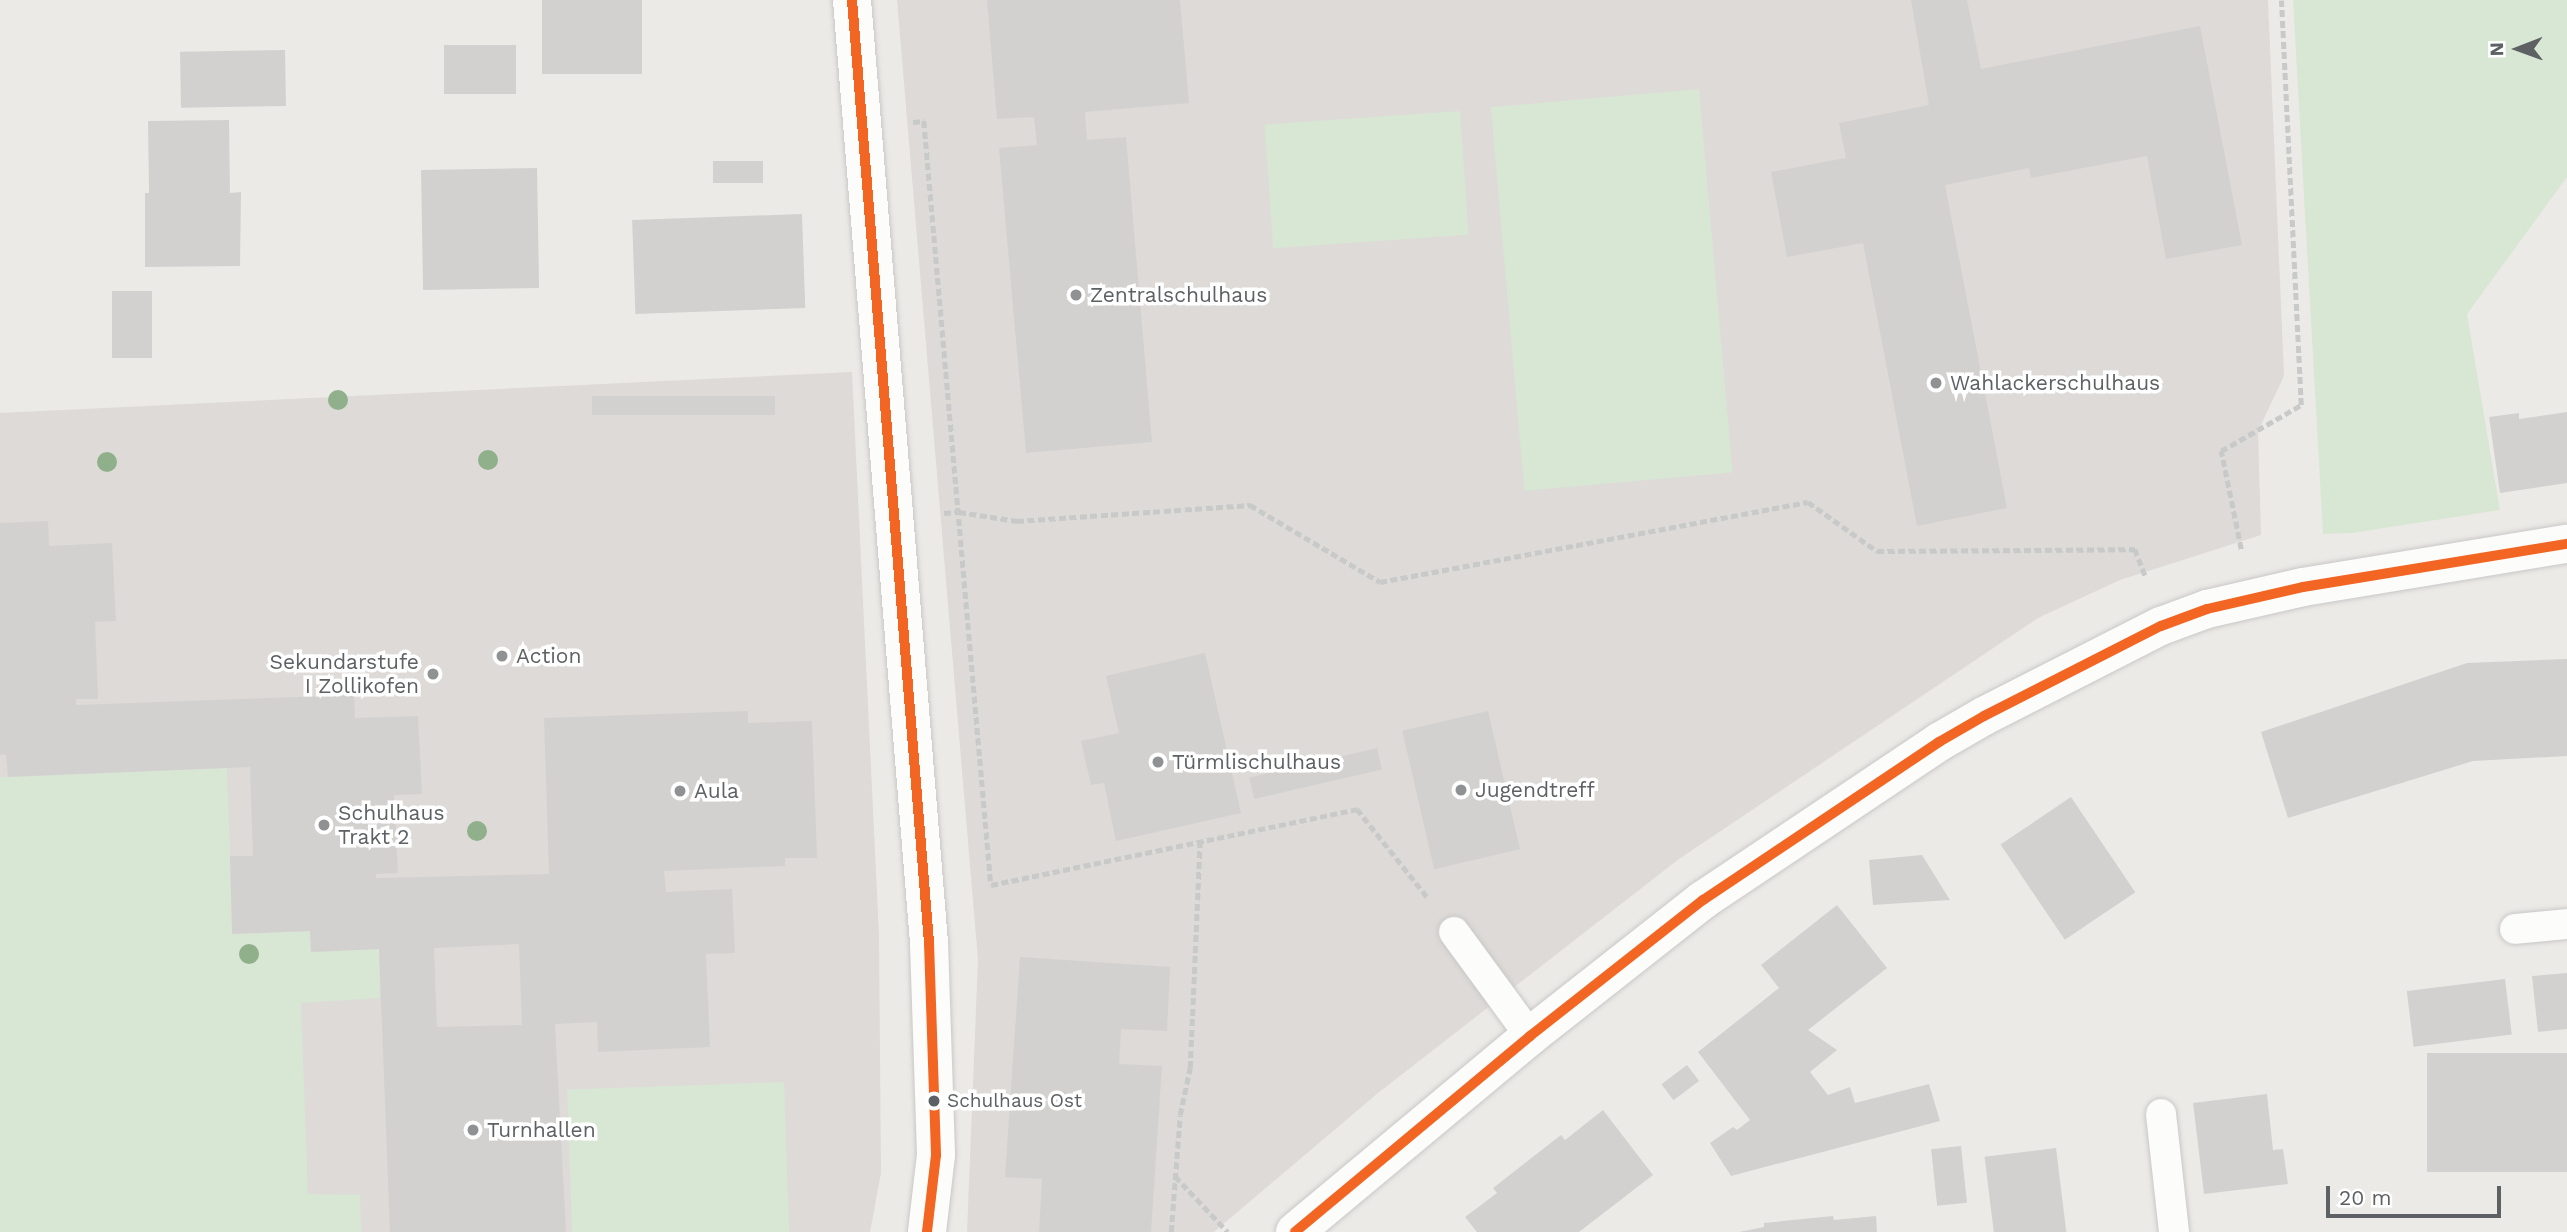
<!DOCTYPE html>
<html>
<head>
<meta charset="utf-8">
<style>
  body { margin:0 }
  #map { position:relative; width:2567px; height:1232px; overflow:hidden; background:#eceae7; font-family:"Work Sans",sans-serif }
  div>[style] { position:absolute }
  .education>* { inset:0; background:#dddad7 }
  .green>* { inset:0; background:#d8e6d4; transform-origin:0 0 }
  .building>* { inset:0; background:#d3d1d0; transform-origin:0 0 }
  .path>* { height:4.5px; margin-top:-2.25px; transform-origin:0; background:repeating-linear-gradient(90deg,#c7cac8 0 7px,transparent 0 10.5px) }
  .roads { filter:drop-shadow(0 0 2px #c9c8c7) drop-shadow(0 0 2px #c9c8c7) }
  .service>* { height:30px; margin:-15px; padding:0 15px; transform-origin:15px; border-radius:15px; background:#fcfcfb }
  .tertiary>* { height:38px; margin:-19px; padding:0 19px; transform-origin:19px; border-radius:19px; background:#fcfcfb }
  .bus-1>* { height:10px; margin:-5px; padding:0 5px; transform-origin:5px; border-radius:5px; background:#f26522 }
  .trees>* { width:20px; height:20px; margin:-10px; border-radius:50%; background:#90b08b }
  .dots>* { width:19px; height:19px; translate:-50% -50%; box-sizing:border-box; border:4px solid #fff; border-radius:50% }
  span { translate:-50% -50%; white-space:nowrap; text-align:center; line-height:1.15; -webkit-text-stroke:7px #fff; paint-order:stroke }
  .bus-label { font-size:19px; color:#5d6164 }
  .left { translate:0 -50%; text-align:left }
  .poi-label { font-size:21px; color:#5d6164 }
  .right { translate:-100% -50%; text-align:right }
  .north { position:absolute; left:2483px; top:14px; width:70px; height:70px; -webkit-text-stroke:5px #fff; paint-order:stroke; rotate:269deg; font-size:19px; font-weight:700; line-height:28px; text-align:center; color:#5d6164 }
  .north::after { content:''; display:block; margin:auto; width:24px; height:32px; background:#5d6164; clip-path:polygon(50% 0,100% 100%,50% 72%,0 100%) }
  .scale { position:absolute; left:2326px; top:1186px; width:175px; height:32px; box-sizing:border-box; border:4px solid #5d6164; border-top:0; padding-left:9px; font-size:21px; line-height:24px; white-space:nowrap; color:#5d6164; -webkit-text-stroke:5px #fff; paint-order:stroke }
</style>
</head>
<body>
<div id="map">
  <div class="education">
    <i style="clip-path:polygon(897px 0,2268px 0,2284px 376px,2258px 431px,2261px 535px,2120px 580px,2038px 618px,1679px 859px,1378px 1093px,1214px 1232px,967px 1232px,978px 960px)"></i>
    <i style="clip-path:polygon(852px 372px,879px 935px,881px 1173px,870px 1232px,0 1232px,0 413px)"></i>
  </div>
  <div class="green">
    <i style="clip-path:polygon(2293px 0,2567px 0,2567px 177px,2467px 314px,2500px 510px,2352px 533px,2323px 534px)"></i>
    <i style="left:1699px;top:89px;width:385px;height:209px;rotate:85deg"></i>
    <i style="left:1460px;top:111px;width:124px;height:196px;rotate:86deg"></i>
    <i style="clip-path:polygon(227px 768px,233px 934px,310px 931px,311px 952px,379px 949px,380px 998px,301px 1003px,308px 1194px,360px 1195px,361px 1232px,0 1232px,0 777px)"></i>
    <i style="left:784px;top:1082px;width:150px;height:217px;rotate:88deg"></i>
  </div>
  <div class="building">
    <i style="left:542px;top:0;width:100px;height:74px"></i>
    <i style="clip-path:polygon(987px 0,1180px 0,1189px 103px,1085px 112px,1087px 140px,1126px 137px,1152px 442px,1026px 453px,999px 148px,1037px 145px,1034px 117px,997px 119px)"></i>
    <i style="clip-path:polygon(1911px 0,1967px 0,1981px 69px,2200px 26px,2242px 245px,2166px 259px,2147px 156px,2031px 178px,2029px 168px,1945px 185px,2007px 508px,1917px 526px,1863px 243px,1787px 257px,1771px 172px,1846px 158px,1839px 123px,1929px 105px)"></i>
    <i style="left:516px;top:45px;width:49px;height:72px;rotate:90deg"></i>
    <i style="left:285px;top:50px;width:56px;height:105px;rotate:89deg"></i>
    <i style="clip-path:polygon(229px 120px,230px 193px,241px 192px,240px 266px,145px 267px,145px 193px,149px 193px,148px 121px)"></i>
    <i style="left:713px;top:161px;width:50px;height:22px"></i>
    <i style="left:537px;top:168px;width:120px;height:116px;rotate:89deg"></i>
    <i style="left:802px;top:214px;width:94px;height:170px;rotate:88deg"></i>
    <i style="left:152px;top:291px;width:67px;height:40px;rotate:90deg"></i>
    <i style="left:775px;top:396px;width:19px;height:183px;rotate:90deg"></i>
    <i style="clip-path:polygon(2567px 412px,2567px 483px,2500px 493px,2489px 417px,2519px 413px,2519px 419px)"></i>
    <i style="clip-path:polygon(evenodd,48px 521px,49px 546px,112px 543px,116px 621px,95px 622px,98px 699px,76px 699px,76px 705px,354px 695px,355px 718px,418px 716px,422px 794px,394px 795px,398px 873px,376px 874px,376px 878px,549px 874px,544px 718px,748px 711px,748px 723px,812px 721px,817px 858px,785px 858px,785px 866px,664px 871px,666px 892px,732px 889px,735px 953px,706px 954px,710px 1047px,598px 1052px,597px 1022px,555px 1024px,566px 1232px,390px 1232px,379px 949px,311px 952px,310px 931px,232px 934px,230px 856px,253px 856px,250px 767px,8px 777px,6px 754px,0 755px,0 523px,48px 521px,519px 944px,522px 1025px,437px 1027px,434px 948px,519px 944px)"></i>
    <i style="clip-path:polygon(1205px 653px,1241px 813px,1116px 841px,1104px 783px,1091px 785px,1081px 741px,1119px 733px,1106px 676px)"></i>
    <i style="clip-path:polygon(2567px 659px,2567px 756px,2473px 761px,2288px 818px,2261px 732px,2467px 663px)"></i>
    <i style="left:1488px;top:711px;width:142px;height:88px;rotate:77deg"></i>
    <i style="left:1377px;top:748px;width:22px;height:131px;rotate:77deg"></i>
    <i style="left:2071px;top:797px;width:115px;height:85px;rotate:56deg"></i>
    <i style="clip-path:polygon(1922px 855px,1950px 900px,1873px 905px,1869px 860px)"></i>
    <i style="clip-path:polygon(1837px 905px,1887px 968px,1808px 1030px,1837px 1050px,1810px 1072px,1828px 1095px,1850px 1087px,1855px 1103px,1929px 1084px,1940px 1121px,1731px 1176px,1710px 1143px,1733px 1127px,1737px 1130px,1750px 1120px,1698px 1052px,1779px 988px,1761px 965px)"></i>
    <i style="clip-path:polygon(1020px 957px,1170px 967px,1167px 1031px,1121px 1029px,1119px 1064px,1162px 1066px,1151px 1232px,1039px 1232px,1042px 1179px,1005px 1177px)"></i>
    <i style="clip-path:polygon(2567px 973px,2567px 1029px,2538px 1032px,2532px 976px)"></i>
    <i style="left:2505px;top:979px;width:56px;height:99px;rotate:83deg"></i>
    <i style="left:2567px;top:1053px;width:119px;height:140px;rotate:90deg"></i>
    <i style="left:1687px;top:1065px;width:20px;height:32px;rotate:53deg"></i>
    <i style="clip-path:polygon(2267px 1094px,2273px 1150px,2283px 1149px,2288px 1184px,2204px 1194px,2193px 1103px)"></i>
    <i style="clip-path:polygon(1603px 1110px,1653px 1175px,1579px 1232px,1477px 1232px,1465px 1217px,1497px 1193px,1493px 1188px,1561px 1135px,1565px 1140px)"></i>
    <i style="left:1961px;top:1146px;width:57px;height:30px;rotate:84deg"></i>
    <i style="left:2056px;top:1148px;width:85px;height:72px;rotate:83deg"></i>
    <i style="clip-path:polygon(1833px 1216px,1834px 1220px,1876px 1216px,1877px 1232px,1739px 1232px,1764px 1227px,1764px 1223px)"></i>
  </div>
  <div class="path">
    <i style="left:913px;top:122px;width:11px;rotate:-5deg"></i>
    <i style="left:924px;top:121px;width:767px;rotate:84.99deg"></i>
    <i style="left:991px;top:885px;width:374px;rotate:-11.7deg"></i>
    <i style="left:1357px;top:809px;width:114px;rotate:51.4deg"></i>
    <i style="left:944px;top:513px;width:15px;rotate:-4deg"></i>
    <i style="left:959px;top:512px;width:59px;rotate:8.8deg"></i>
    <i style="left:1017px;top:521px;width:234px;rotate:-3.9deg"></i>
    <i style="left:1250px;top:505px;width:151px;rotate:30.6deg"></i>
    <i style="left:1380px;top:582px;width:435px;rotate:-10.6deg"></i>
    <i style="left:1808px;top:502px;width:85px;rotate:35.4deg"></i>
    <i style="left:1877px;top:551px;width:258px;rotate:-0.4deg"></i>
    <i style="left:2135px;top:549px;width:31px;rotate:69deg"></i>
    <i style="left:2241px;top:549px;width:100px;rotate:-101.5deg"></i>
    <i style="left:2221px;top:451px;width:92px;rotate:-29.9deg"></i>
    <i style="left:2301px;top:405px;width:405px;rotate:-92.8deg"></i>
    <i style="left:1175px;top:1176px;width:77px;rotate:46.6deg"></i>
    <i style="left:1171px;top:1232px;width:117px;rotate:-85.6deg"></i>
    <i style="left:1180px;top:1115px;width:48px;rotate:-78deg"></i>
    <i style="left:1190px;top:1068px;width:225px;rotate:-87.5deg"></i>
  </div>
  <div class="roads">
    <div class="service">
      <i style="left:2515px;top:929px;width:52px;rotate:-5.5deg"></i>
      <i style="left:1454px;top:932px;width:129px;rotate:53.8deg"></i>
      <i style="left:2161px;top:1114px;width:119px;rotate:83.7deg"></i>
    </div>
    <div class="tertiary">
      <i style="left:852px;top:0;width:946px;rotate:85.33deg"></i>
      <i style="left:929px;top:943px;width:212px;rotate:88.1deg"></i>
      <i style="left:936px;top:1155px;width:78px;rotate:96.7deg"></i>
      <i style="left:1295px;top:1232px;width:306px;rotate:-39.8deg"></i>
      <i style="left:1530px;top:1036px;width:220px;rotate:-38.2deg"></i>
      <i style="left:1703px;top:900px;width:284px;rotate:-33.8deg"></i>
      <i style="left:1939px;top:742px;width:52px;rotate:-30deg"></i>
      <i style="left:1984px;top:716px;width:199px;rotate:-27deg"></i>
      <i style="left:2161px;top:626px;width:49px;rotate:-20.3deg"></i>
      <i style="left:2207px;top:609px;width:98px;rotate:-12.9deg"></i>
      <i style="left:2303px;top:587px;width:267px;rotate:-9.3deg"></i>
    </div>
  </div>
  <div class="bus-1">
    <i style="left:852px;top:0;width:946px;rotate:85.33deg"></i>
    <i style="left:929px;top:943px;width:212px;rotate:88.1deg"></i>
    <i style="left:936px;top:1155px;width:78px;rotate:96.7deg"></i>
    <i style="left:1295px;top:1232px;width:306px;rotate:-39.8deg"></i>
    <i style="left:1530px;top:1036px;width:220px;rotate:-38.2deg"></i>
    <i style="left:1703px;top:900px;width:284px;rotate:-33.8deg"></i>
    <i style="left:1939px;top:742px;width:52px;rotate:-30deg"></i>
    <i style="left:1984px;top:716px;width:199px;rotate:-27deg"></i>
    <i style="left:2161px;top:626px;width:49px;rotate:-20.3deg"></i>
    <i style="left:2207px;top:609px;width:98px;rotate:-12.9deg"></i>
    <i style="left:2303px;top:587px;width:267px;rotate:-9.3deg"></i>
  </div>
  <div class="trees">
    <i style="left:338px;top:400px"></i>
    <i style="left:488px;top:460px"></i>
    <i style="left:107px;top:462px"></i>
    <i style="left:477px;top:831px"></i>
    <i style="left:249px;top:954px"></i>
  </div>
  <div class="dots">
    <i style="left:1076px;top:295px;background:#8f9192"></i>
    <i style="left:1936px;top:383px;background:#8f9192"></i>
    <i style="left:502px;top:656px;background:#8f9192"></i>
    <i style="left:433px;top:674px;background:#8f9192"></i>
    <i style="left:1158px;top:762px;background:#8f9192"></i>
    <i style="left:1461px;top:790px;background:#8f9192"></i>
    <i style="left:680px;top:791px;background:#8f9192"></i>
    <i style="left:324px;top:825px;background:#8f9192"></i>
    <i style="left:934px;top:1101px;background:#5d6164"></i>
    <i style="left:473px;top:1130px;background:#8f9192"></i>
  </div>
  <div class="bus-label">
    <span class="left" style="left:947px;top:1101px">Schulhaus Ost</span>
  </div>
  <div class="poi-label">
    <span class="left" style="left:1090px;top:295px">Zentralschulhaus</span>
    <span class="left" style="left:1950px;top:383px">Wahlackerschulhaus</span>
    <span class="left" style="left:516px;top:656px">Action</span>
    <span class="right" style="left:419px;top:674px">Sekundarstufe<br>I Zollikofen</span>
    <span class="left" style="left:1172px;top:762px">Türmlischulhaus</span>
    <span class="left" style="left:1475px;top:790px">Jugendtreff</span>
    <span class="left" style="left:694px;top:791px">Aula</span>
    <span class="left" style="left:338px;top:825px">Schulhaus<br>Trakt 2</span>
    <span class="left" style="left:487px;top:1130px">Turnhallen</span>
  </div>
  <div class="north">N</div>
  <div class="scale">20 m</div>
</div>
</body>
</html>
